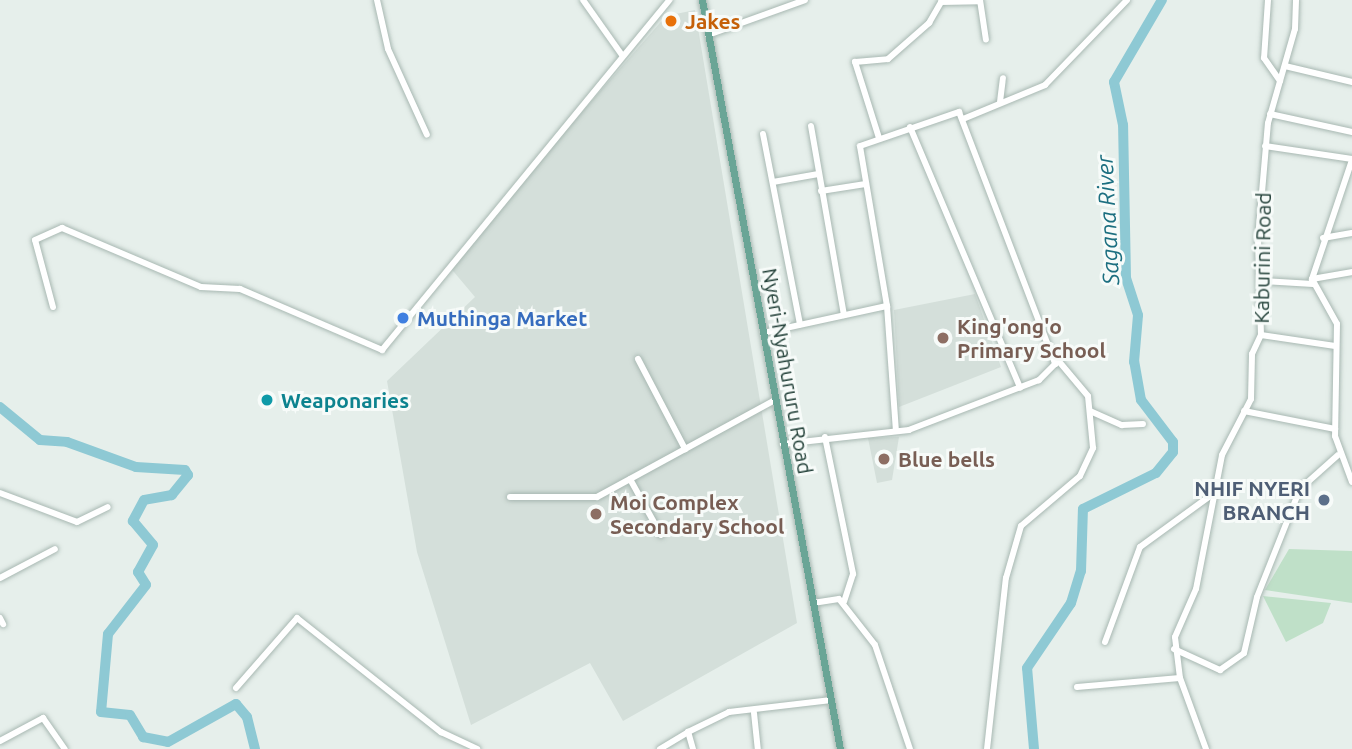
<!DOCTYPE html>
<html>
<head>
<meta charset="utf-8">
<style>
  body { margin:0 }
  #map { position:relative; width:1352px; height:749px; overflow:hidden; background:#e6efeb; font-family:Ubuntu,sans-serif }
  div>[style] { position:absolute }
  .built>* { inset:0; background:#d4dfda }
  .green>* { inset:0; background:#bfe0c8 }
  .river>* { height:10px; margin:-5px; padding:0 5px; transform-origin:5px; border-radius:5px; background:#8ec9d4 }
  .roads { filter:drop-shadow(0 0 2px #a8b8b2) drop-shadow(0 0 2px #a8b8b2) }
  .minor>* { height:6px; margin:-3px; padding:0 3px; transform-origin:3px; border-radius:3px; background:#fff }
  .major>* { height:7px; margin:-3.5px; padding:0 3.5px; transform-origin:3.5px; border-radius:3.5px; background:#6aa596 }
  .dots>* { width:19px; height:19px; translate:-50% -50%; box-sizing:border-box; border:4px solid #f7fbf9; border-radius:50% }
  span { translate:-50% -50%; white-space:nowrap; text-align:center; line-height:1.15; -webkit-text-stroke:6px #f7fbf9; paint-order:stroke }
  .food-label { font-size:21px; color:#c56008; font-weight:700 }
  .left { translate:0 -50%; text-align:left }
  .street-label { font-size:21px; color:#24423a }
  .shop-label { font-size:21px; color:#366cbe; font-weight:700 }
  .education-label { font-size:21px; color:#785e54; font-weight:700 }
  .culture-label { font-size:21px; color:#0d838f; font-weight:700 }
  .service-label { font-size:21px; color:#4e5e75; font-weight:700 }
  .right { translate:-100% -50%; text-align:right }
  .water-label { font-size:23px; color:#1c6f80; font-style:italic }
</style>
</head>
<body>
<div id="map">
  <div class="built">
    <i style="clip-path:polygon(695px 10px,797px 623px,623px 721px,590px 663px,471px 725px,417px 552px,387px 381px,475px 297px,448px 265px,666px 16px)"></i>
    <i style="clip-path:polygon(975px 294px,1001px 367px,899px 407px,894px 310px)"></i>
    <i style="clip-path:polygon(899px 437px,892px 480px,877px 483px,868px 438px)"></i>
  </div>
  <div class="green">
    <i style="clip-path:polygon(1289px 549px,1352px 551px,1352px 603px,1265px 590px)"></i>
    <i style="clip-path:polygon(1263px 596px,1331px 603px,1323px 623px,1286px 642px)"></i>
  </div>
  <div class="river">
    <i style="left:0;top:407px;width:52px;rotate:39.5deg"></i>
    <i style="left:40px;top:440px;width:27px;rotate:4deg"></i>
    <i style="left:67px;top:442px;width:73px;rotate:19.9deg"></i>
    <i style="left:136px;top:467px;width:49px;rotate:3.5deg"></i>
    <i style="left:185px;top:470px;width:6px;rotate:59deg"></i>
    <i style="left:188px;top:475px;width:26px;rotate:129deg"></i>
    <i style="left:172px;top:495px;width:28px;rotate:170deg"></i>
    <i style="left:144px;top:500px;width:24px;rotate:118deg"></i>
    <i style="left:133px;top:521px;width:31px;rotate:50deg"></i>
    <i style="left:153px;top:545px;width:31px;rotate:119deg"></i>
    <i style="left:138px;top:572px;width:15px;rotate:58deg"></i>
    <i style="left:146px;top:585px;width:62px;rotate:127.8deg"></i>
    <i style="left:108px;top:634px;width:78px;rotate:95.1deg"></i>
    <i style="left:101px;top:712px;width:29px;rotate:6deg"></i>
    <i style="left:130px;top:715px;width:26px;rotate:59deg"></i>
    <i style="left:143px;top:737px;width:25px;rotate:11deg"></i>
    <i style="left:168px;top:742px;width:78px;rotate:-29.2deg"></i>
    <i style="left:236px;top:704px;width:17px;rotate:50deg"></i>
    <i style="left:247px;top:717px;width:33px;rotate:76deg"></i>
    <i style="left:1034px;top:749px;width:81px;rotate:-94.9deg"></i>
    <i style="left:1027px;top:668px;width:78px;rotate:-55.9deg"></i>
    <i style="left:1071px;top:603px;width:34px;rotate:-73deg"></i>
    <i style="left:1081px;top:571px;width:62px;rotate:-88.2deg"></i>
    <i style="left:1083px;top:509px;width:81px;rotate:-26.3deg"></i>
    <i style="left:1156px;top:473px;width:27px;rotate:-51deg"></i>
    <i style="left:1173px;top:452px;width:10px;rotate:-90deg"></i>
    <i style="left:1173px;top:442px;width:53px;rotate:-127.3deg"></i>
    <i style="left:1141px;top:400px;width:39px;rotate:-100deg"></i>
    <i style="left:1134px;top:362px;width:47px;rotate:-85.1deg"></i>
    <i style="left:1138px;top:315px;width:39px;rotate:-108deg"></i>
    <i style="left:1126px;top:278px;width:153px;rotate:-91.1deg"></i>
    <i style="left:1123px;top:125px;width:44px;rotate:-101.8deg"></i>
    <i style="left:1114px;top:82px;width:95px;rotate:-59.7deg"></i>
  </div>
  <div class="roads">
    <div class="minor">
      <i style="left:377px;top:0;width:50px;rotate:77.3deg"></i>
      <i style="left:388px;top:49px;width:94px;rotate:65.6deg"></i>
      <i style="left:583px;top:0;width:67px;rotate:54.7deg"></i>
      <i style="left:980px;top:0;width:40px;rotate:81.5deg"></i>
      <i style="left:1268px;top:0;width:58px;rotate:93.9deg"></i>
      <i style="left:1264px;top:58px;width:28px;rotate:55deg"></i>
      <i style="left:708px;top:35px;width:103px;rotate:-19.8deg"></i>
      <i style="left:1285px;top:66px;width:69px;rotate:13.4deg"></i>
      <i style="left:1000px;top:102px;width:24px;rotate:-83deg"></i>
      <i style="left:1270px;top:114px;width:84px;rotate:12.4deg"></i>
      <i style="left:963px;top:119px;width:89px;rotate:-22.5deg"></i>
      <i style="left:1045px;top:85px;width:118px;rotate:-46deg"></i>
      <i style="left:811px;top:126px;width:192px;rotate:80.1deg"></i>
      <i style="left:910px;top:127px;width:283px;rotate:67.1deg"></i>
      <i style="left:763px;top:134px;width:194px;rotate:79deg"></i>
      <i style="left:879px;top:138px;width:80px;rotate:-107.5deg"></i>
      <i style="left:855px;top:62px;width:33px;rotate:-5deg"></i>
      <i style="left:888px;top:59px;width:55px;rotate:-41.3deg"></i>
      <i style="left:929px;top:23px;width:24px;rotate:-60deg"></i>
      <i style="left:941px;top:2px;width:39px;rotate:-1deg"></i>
      <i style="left:1265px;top:146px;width:88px;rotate:8.5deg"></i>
      <i style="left:1352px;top:160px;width:126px;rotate:108.6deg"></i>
      <i style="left:1312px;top:279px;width:51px;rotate:60.9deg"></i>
      <i style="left:1337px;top:324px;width:112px;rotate:91deg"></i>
      <i style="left:1335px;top:436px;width:49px;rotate:69.7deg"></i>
      <i style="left:773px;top:182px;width:46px;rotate:-10.1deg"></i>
      <i style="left:821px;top:191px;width:45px;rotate:-9deg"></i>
      <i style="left:1323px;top:238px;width:29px;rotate:-10deg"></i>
      <i style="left:1312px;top:279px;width:41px;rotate:-9.9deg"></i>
      <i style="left:1263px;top:281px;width:50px;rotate:3.4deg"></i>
      <i style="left:887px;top:306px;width:125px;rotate:85.9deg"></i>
      <i style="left:53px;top:307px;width:69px;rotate:-105deg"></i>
      <i style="left:35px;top:240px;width:30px;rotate:-24deg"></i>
      <i style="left:62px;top:228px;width:151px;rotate:23deg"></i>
      <i style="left:201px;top:287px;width:39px;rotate:3deg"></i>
      <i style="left:240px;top:289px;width:155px;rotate:23.2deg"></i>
      <i style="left:382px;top:350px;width:453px;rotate:-50.6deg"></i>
      <i style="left:763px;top:333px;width:127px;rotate:-12.3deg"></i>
      <i style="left:887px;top:306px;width:162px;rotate:-99.6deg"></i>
      <i style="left:860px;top:146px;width:105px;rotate:-19deg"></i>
      <i style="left:959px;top:112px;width:270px;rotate:69.1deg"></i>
      <i style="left:1055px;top:364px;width:23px;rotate:135deg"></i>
      <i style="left:1039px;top:380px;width:139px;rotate:159deg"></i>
      <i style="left:909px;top:430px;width:127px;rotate:173.7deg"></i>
      <i style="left:1261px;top:335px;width:75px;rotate:8.5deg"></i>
      <i style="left:638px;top:359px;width:102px;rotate:62.4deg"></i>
      <i style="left:1090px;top:411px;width:35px;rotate:24deg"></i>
      <i style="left:1122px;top:425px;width:21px;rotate:-3deg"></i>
      <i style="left:1244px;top:411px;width:93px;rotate:11.2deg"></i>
      <i style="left:825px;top:437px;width:140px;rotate:78.4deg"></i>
      <i style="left:853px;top:574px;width:29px;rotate:108deg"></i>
      <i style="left:630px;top:479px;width:64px;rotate:61deg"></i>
      <i style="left:0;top:493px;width:82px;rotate:20.6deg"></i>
      <i style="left:77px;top:522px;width:34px;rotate:-26deg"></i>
      <i style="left:510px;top:497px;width:87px"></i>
      <i style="left:597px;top:497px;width:203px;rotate:-28.6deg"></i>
      <i style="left:0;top:578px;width:62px;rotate:-27.8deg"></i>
      <i style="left:813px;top:603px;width:26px;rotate:-9deg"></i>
      <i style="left:839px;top:599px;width:58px;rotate:52deg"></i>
      <i style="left:875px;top:645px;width:110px;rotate:71.4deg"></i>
      <i style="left:0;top:618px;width:7px;rotate:63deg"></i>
      <i style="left:1105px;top:642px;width:101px;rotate:-69.8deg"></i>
      <i style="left:1140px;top:547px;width:87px;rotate:-36.1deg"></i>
      <i style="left:1174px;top:649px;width:51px;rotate:24.5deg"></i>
      <i style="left:1220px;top:670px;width:29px;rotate:-35deg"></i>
      <i style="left:1244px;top:653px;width:57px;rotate:-76.9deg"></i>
      <i style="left:1257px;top:597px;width:116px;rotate:-68.3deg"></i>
      <i style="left:1300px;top:489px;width:51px;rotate:-41.8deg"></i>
      <i style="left:1077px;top:687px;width:103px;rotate:-5deg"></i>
      <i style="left:236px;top:688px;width:93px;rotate:-48.9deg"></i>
      <i style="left:297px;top:618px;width:184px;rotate:38.4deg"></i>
      <i style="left:441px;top:732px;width:40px;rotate:25deg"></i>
      <i style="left:754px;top:713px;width:36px;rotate:84deg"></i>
      <i style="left:0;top:741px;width:49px;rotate:-28.1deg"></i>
      <i style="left:43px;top:718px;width:38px;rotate:55deg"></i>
      <i style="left:660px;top:749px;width:33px;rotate:-31deg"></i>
      <i style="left:693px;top:749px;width:18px;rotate:-106deg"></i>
      <i style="left:688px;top:732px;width:46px;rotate:-26deg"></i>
      <i style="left:729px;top:712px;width:103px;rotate:-6.7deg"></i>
      <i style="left:987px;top:749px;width:172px;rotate:-83.7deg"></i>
      <i style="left:1006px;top:578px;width:54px;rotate:-73.9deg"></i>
      <i style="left:1021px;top:526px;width:77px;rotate:-40.3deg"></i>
      <i style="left:1080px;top:476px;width:31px;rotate:-65deg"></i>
      <i style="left:1093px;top:448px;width:52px;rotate:-95.5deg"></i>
      <i style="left:1088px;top:396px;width:48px;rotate:-130deg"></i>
      <i style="left:1206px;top:749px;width:76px;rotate:-110.1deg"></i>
      <i style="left:1180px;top:678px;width:41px;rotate:-97deg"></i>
      <i style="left:1175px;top:637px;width:52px;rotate:-66.4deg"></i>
      <i style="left:1196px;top:589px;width:136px;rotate:-79deg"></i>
      <i style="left:1222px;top:455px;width:63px;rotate:-62.6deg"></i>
      <i style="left:1251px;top:399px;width:45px;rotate:-88.7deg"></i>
      <i style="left:1252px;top:354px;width:21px;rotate:-65deg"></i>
      <i style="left:1261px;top:335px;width:96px;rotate:-91.8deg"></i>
      <i style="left:1258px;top:239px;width:116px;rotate:-85.1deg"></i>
      <i style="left:1268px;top:123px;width:98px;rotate:-74deg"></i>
      <i style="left:1295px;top:29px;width:29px;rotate:-88deg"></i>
    </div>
    <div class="major">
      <i style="left:702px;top:0;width:762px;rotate:79.56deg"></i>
    </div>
  </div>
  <div class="dots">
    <i style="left:671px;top:21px;background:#e8710a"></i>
    <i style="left:403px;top:318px;background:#3f7fe0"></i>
    <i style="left:943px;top:338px;background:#8d6e63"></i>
    <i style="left:267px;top:400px;background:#0f9aa8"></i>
    <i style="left:884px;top:459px;background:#8d6e63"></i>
    <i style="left:1324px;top:500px;background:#5c6f8a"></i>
    <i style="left:596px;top:514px;background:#8d6e63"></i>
  </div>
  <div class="food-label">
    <span class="left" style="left:685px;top:21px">Jakes</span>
  </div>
  <div class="street-label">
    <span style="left:1262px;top:258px;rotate:-89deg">Kaburini Road</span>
    <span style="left:788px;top:371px;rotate:80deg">Nyeri-Nyahururu Road</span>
  </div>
  <div class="shop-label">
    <span class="left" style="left:417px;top:318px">Muthinga Market</span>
  </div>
  <div class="education-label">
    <span class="left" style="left:957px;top:338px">King'ong'o<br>Primary School</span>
    <span class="left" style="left:898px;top:459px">Blue bells</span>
    <span class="left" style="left:610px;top:514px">Moi Complex<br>Secondary School</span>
  </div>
  <div class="culture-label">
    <span class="left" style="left:281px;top:400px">Weaponaries</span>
  </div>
  <div class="service-label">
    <span class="right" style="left:1310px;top:500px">NHIF NYERI<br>BRANCH</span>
  </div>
  <div class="water-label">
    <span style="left:1108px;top:220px;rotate:-93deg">Sagana River</span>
  </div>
</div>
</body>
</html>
